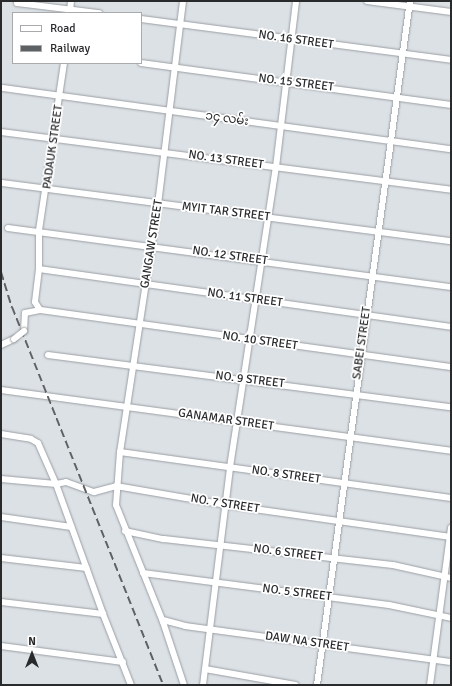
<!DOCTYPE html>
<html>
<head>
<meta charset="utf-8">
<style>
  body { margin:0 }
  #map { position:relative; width:452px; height:686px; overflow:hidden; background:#dce1e6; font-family:Signika,"Noto Sans Myanmar",sans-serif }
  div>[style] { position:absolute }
  .roads { filter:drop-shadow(0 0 1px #9a9fa3) drop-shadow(0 0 1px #9a9fa3) }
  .minor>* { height:6px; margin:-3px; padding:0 3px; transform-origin:3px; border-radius:3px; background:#fff }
  .rail>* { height:2px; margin-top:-1px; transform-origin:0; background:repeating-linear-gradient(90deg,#5e6164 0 8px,transparent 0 12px) }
  .bridges { filter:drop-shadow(0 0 1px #9a9fa3) drop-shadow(0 0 1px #9a9fa3) }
  .minor-bridge>* { height:6px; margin:-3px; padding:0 3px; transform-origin:3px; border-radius:3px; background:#fff }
  span { translate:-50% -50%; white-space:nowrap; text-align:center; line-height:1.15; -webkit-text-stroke:3.5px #fff; paint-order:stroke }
  .street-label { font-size:12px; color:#282a2c }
  .frame { position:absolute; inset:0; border:2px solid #282a2c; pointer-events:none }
  .legend { position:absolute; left:12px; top:12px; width:130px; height:52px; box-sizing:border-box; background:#fff; border:1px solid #a9aaab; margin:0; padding:5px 7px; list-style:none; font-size:12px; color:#282a2c }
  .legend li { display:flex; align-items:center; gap:8px; height:20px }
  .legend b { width:20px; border:1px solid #a9aaab }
  .north { position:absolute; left:12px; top:634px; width:40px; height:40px; -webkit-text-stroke:3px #fff; paint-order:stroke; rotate:0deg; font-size:11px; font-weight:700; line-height:16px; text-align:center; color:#282a2c }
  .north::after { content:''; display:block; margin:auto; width:14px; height:18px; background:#282a2c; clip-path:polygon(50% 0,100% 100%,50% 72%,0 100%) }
</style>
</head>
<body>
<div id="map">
  <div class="roads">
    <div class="minor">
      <i style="left:183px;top:1px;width:205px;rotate:97deg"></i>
      <i style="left:158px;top:204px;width:251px;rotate:98.7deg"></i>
      <i style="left:120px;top:452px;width:53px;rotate:94.3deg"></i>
      <i style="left:116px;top:505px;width:126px;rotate:68.1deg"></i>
      <i style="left:163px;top:622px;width:66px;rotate:71.6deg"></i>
      <i style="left:367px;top:1px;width:85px;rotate:7.5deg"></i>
      <i style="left:17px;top:3px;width:83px;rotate:7deg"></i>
      <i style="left:70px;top:11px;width:10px;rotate:-84deg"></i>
      <i style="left:141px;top:19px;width:313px;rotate:7.5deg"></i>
      <i style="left:64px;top:63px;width:169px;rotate:98.5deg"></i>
      <i style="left:39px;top:230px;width:39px;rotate:90deg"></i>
      <i style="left:39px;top:269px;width:33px;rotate:97deg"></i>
      <i style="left:35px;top:302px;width:9px;rotate:58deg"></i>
      <i style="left:40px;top:310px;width:415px;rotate:7.9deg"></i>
      <i style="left:141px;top:63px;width:313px;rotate:7.7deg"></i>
      <i style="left:3px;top:88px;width:452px;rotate:7.8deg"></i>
      <i style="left:1px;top:132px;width:454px;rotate:7.3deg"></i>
      <i style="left:2px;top:183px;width:453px;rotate:7.4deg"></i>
      <i style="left:8px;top:228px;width:447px;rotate:7.6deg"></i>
      <i style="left:39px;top:269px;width:416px;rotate:8deg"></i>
      <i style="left:24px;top:331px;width:18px;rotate:-87deg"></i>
      <i style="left:25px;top:313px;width:15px;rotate:-11deg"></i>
      <i style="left:1px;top:345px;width:14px;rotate:-25deg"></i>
      <i style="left:48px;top:355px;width:406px;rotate:7.4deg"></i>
      <i style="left:1px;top:390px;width:454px;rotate:7.7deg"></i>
      <i style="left:1px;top:434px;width:30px;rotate:9deg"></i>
      <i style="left:31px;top:439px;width:8px;rotate:30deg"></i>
      <i style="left:38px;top:443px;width:45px;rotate:66.3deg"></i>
      <i style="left:56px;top:484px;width:138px;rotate:70.1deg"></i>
      <i style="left:103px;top:614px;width:76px;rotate:68.5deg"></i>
      <i style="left:120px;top:452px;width:334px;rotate:7.9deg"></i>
      <i style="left:1px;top:479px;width:55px;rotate:5.2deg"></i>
      <i style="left:56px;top:484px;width:10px;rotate:-11deg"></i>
      <i style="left:66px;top:482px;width:30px;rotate:20deg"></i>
      <i style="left:94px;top:492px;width:23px;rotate:-15deg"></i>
      <i style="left:116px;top:486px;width:112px;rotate:9.8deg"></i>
      <i style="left:226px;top:505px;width:227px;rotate:8.1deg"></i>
      <i style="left:1px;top:517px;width:71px;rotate:8.1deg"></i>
      <i style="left:125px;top:531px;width:40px;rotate:12deg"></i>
      <i style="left:164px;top:539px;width:230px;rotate:6.5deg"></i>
      <i style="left:393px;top:565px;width:59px;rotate:12.6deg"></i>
      <i style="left:1px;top:558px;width:86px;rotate:6.7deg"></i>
      <i style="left:143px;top:573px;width:248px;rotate:7.4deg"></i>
      <i style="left:389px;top:605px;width:63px;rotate:11.8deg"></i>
      <i style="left:1px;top:602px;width:103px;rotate:6.7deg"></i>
      <i style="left:163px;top:620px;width:23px;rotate:15deg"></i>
      <i style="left:185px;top:626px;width:268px;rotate:7.7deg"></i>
      <i style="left:1px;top:646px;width:123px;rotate:7.5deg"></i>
      <i style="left:205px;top:669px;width:92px;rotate:10deg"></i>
      <i style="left:203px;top:685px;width:220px;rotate:-82.9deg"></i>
      <i style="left:230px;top:467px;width:304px;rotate:-81.3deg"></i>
      <i style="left:276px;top:167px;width:167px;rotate:-83.1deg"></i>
      <i style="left:317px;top:685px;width:690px;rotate:-82.26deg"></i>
      <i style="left:430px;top:685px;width:159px;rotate:-82.4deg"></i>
    </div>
  </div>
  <div class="rail">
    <i style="left:1px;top:272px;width:37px;rotate:73deg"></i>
    <i style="left:12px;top:307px;width:407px;rotate:68.2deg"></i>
  </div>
  <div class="bridges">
    <div class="minor-bridge">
      <i style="left:14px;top:339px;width:13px;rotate:-39deg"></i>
    </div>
  </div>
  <div class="street-label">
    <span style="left:296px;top:40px;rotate:8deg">NO. 16 STREET</span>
    <span style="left:296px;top:83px;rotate:7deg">NO. 15 STREET</span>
    <span style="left:227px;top:119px;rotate:8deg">၁၄ လမ်း</span>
    <span style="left:53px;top:147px;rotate:-82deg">PADAUK STREET</span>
    <span style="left:226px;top:160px;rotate:8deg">NO. 13 STREET</span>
    <span style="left:226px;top:212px;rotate:7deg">MYIT TAR STREET</span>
    <span style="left:152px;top:244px;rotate:-81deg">GANGAW STREET</span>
    <span style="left:230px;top:256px;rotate:8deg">NO. 12 STREET</span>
    <span style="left:245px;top:298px;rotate:8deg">NO. 11 STREET</span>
    <span style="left:260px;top:341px;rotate:8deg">NO. 10 STREET</span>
    <span style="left:362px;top:343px;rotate:-82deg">SABEI STREET</span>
    <span style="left:250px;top:380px;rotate:7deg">NO. 9 STREET</span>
    <span style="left:226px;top:420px;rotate:8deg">GANAMAR STREET</span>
    <span style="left:286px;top:475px;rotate:8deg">NO. 8 STREET</span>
    <span style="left:225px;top:504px;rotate:9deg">NO. 7 STREET</span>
    <span style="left:288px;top:553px;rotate:7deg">NO. 6 STREET</span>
    <span style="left:297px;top:593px;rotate:7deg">NO. 5 STREET</span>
    <span style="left:307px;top:642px;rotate:8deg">DAW NA STREET</span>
  </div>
  <div class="frame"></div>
  <ul class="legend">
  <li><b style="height:5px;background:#fff"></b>Road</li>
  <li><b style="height:5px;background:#5e6164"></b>Railway</li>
  </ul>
  <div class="north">N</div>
</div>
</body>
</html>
